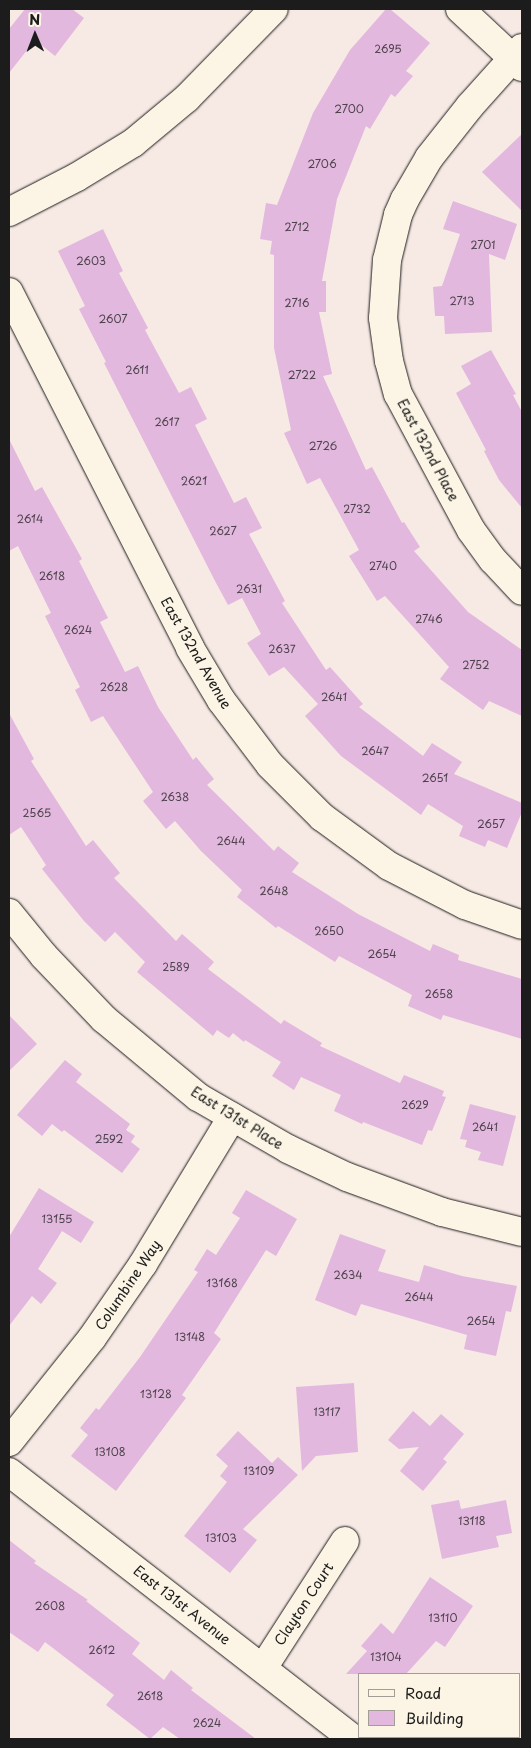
<!DOCTYPE html>
<html>
<head>
<meta charset="utf-8">
<style>
  body { margin:0 }
  #map { position:relative; width:531px; height:1748px; overflow:hidden; background:#f7e9e4; font-family:"Playpen Sans",sans-serif }
  div>[style] { position:absolute }
  .building>* { inset:0; background:#e2b8de }
  .roads { filter:drop-shadow(0 0 1px #1c1c1c) drop-shadow(0 0 1px #1c1c1c) }
  .minor>* { height:28px; margin:-14px; padding:0 14px; transform-origin:14px; border-radius:14px; background:#fcf5e5 }
  span { translate:-50% -50%; white-space:nowrap; text-align:center; line-height:1.15; -webkit-text-stroke:4.5px #fcf5e5; paint-order:stroke }
  .number-label { font-size:11px; color:#4e434c }
  .number-label span { -webkit-text-stroke-width:0 }
  .street-label { font-size:14px; color:#1c1c1c }
  .frame { position:absolute; inset:0; border:10px solid #1c1c1c; pointer-events:none }
  .legend { position:absolute; left:358px; top:1673px; width:162px; height:65px; box-sizing:border-box; background:#fcf5e5; border:1px solid #a29e95; margin:0; padding:6px 9px; list-style:none; font-size:15px; color:#1c1c1c }
  .legend li { display:flex; align-items:center; gap:10px; height:25px }
  .legend b { width:25px; border:1px solid #a29e95 }
  .north { position:absolute; left:10px; top:10px; width:50px; height:50px; -webkit-text-stroke:4px #fcf5e5; paint-order:stroke; rotate:359deg; font-size:14px; font-weight:700; line-height:20px; text-align:center; color:#1c1c1c }
  .north::after { content:''; display:block; margin:auto; width:18px; height:22px; background:#1c1c1c; clip-path:polygon(50% 0,100% 100%,50% 72%,0 100%) }
</style>
</head>
<body>
<div id="map">
  <div class="building">
    <i style="clip-path:polygon(25px 9px,72px 9px,84px 18px,55px 56px,35px 40px,9px 73px,9px 29px)"></i>
    <i style="clip-path:polygon(386px 9px,390px 9px,430px 43px,406px 71px,413px 76px,395px 97px,391px 94px,370px 129px,366px 126px,337px 199px,322px 281px,326px 281px,326px 312px,319px 312px,332px 374px,323px 376px,366px 470px,372px 467px,402px 523px,404px 522px,420px 547px,414px 551px,468px 612px,522px 650px,522px 716px,489px 701px,483px 710px,440px 679px,449px 667px,385px 596px,377px 601px,349px 556px,359px 550px,320px 478px,307px 484px,284px 433px,291px 430px,274px 348px,274px 255px,270px 254px,272px 241px,260px 239px,266px 203px,277px 205px,313px 113px,350px 50px)"></i>
    <i style="clip-path:polygon(522px 134px,522px 211px,482px 172px)"></i>
    <i style="clip-path:polygon(453px 201px,517px 224px,505px 260px,489px 254px,492px 332px,445px 334px,444px 316px,435px 316px,433px 287px,442px 286px,460px 234px,443px 229px)"></i>
    <i style="clip-path:polygon(103px 229px,123px 271px,119px 273px,148px 328px,145px 330px,179px 393px,191px 387px,207px 419px,195px 425px,234px 503px,246px 497px,262px 528px,249px 534px,285px 601px,282px 603px,326px 670px,330px 667px,363px 704px,359px 707px,423px 756px,432px 743px,462px 762px,454px 774px,522px 803px,522px 812px,507px 848px,488px 840px,485px 847px,459px 836px,463px 826px,428px 804px,421px 815px,341px 756px,305px 716px,318px 704px,284px 667px,269px 676px,247px 643px,261px 634px,242px 598px,228px 605px,215px 581px,104px 363px,106px 362px,79px 309px,85px 306px,58px 251px)"></i>
    <i style="clip-path:polygon(491px 350px,516px 394px,513px 395px,522px 412px,522px 508px,499px 480px,484px 451px,486px 450px,456px 393px,471px 384px,461px 366px)"></i>
    <i style="clip-path:polygon(9px 439px,35px 491px,42px 487px,82px 559px,79px 561px,108px 618px,100px 622px,125px 672px,138px 666px,158px 707px,193px 760px,196px 757px,214px 779px,207px 785px,274px 851px,278px 846px,299px 863px,292px 872px,358px 914px,430px 951px,433px 944px,459px 955px,458px 960px,522px 979px,522px 1039px,443px 1015px,441px 1020px,408px 1006px,412px 995px,339px 956px,335px 962px,278px 926px,276px 928px,237px 897px,242px 890px,201px 851px,175px 821px,166px 829px,143px 801px,153px 792px,103px 716px,91px 722px,75px 690px,80px 687px,45px 616px,51px 613px,18px 546px,9px 551px)"></i>
    <i style="clip-path:polygon(9px 713px,34px 759px,31px 761px,86px 846px,93px 840px,120px 873px,114px 878px,176px 941px,182px 934px,214px 962px,208px 969px,281px 1024px,284px 1020px,322px 1043px,320px 1046px,400px 1083px,404px 1075px,444px 1091px,442px 1096px,446px 1097px,432px 1131px,428px 1130px,422px 1145px,363px 1122px,362px 1124px,334px 1111px,341px 1095px,301px 1077px,294px 1090px,272px 1076px,281px 1062px,245px 1040px,244px 1042px,233px 1033px,229px 1038px,217px 1030px,213px 1036px,137px 972px,145px 962px,115px 932px,105px 942px,84px 921px,42px 869px,46px 865px,21px 827px,9px 835px)"></i>
    <i style="clip-path:polygon(9px 1015px,37px 1044px,9px 1071px)"></i>
    <i style="clip-path:polygon(65px 1060px,82px 1074px,76px 1082px,130px 1124px,126px 1130px,135px 1136px,131px 1142px,140px 1149px,122px 1173px,64px 1130px,62px 1132px,52px 1124px,42px 1136px,17px 1115px)"></i>
    <i style="clip-path:polygon(470px 1104px,516px 1116px,503px 1166px,478px 1160px,481px 1152px,465px 1147px,467px 1140px,460px 1139px)"></i>
    <i style="clip-path:polygon(39px 1188px,94px 1222px,81px 1243px,62px 1231px,38px 1269px,57px 1283px,41px 1304px,32px 1296px,9px 1326px,9px 1237px)"></i>
    <i style="clip-path:polygon(246px 1190px,297px 1219px,276px 1256px,266px 1250px,214px 1333px,221px 1339px,182px 1395px,186px 1398px,116px 1491px,71px 1456px,88px 1435px,80px 1428px,96px 1408px,99px 1410px,140px 1357px,198px 1272px,194px 1270px,207px 1249px,216px 1255px,240px 1218px,232px 1213px)"></i>
    <i style="clip-path:polygon(340px 1234px,386px 1250px,378px 1271px,419px 1282px,424px 1265px,462px 1276px,517px 1286px,511px 1312px,506px 1311px,496px 1356px,464px 1349px,467px 1335px,361px 1304px,356px 1316px,315px 1300px)"></i>
    <i style="clip-path:polygon(354px 1383px,358px 1452px,316px 1456px,302px 1471px,296px 1387px)"></i>
    <i style="clip-path:polygon(413px 1411px,430px 1426px,441px 1414px,464px 1434px,443px 1459px,447px 1462px,423px 1491px,400px 1471px,419px 1447px,399px 1449px,388px 1440px)"></i>
    <i style="clip-path:polygon(238px 1431px,272px 1463px,278px 1457px,298px 1475px,243px 1529px,257px 1540px,230px 1573px,184px 1536px,227px 1482px,220px 1476px,228px 1466px,216px 1455px)"></i>
    <i style="clip-path:polygon(459px 1500px,461px 1509px,506px 1500px,512px 1533px,496px 1536px,499px 1547px,442px 1559px,431px 1505px)"></i>
    <i style="clip-path:polygon(9px 1540px,36px 1561px,34px 1563px,88px 1600px,86px 1601px,140px 1643px,132px 1654px,164px 1680px,171px 1670px,193px 1688px,191px 1690px,256px 1739px,180px 1739px,163px 1727px,150px 1739px,106px 1705px,114px 1695px,45px 1642px,38px 1652px,9px 1632px)"></i>
    <i style="clip-path:polygon(430px 1577px,473px 1606px,445px 1647px,436px 1641px,406px 1674px,346px 1674px,367px 1651px,361px 1646px,381px 1623px,393px 1634px)"></i>
  </div>
  <div class="roads">
    <div class="minor">
      <i style="left:460px;top:9px;width:85px;rotate:43.1deg"></i>
      <i style="left:522px;top:48px;width:78px;rotate:131.9deg"></i>
      <i style="left:470px;top:106px;width:66px;rotate:128.3deg"></i>
      <i style="left:429px;top:158px;width:48px;rotate:120.3deg"></i>
      <i style="left:405px;top:199px;width:17px;rotate:114deg"></i>
      <i style="left:398px;top:215px;width:46px;rotate:103.7deg"></i>
      <i style="left:387px;top:260px;width:58px;rotate:93.9deg"></i>
      <i style="left:383px;top:318px;width:43px;rotate:82.1deg"></i>
      <i style="left:389px;top:361px;width:34px;rotate:75deg"></i>
      <i style="left:398px;top:394px;width:154px;rotate:61.8deg"></i>
      <i style="left:471px;top:530px;width:37px;rotate:54deg"></i>
      <i style="left:493px;top:560px;width:42px;rotate:46.9deg"></i>
      <i style="left:9px;top:212px;width:76px;rotate:-27.2deg"></i>
      <i style="left:77px;top:177px;width:66px;rotate:-31.3deg"></i>
      <i style="left:133px;top:143px;width:70px;rotate:-39.8deg"></i>
      <i style="left:187px;top:98px;width:124px;rotate:-45.7deg"></i>
      <i style="left:9px;top:292px;width:399px;rotate:63deg"></i>
      <i style="left:190px;top:648px;width:61px;rotate:59.2deg"></i>
      <i style="left:221px;top:700px;width:81px;rotate:53deg"></i>
      <i style="left:270px;top:765px;width:74px;rotate:45deg"></i>
      <i style="left:322px;top:817px;width:83px;rotate:36.2deg"></i>
      <i style="left:389px;top:866px;width:85px;rotate:27.2deg"></i>
      <i style="left:465px;top:905px;width:60px;rotate:19.3deg"></i>
      <i style="left:9px;top:913px;width:55px;rotate:50.9deg"></i>
      <i style="left:44px;top:956px;width:87px;rotate:46.4deg"></i>
      <i style="left:104px;top:1019px;width:122px;rotate:39.7deg"></i>
      <i style="left:198px;top:1097px;width:104px;rotate:30deg"></i>
      <i style="left:288px;top:1149px;width:65px;rotate:25.4deg"></i>
      <i style="left:347px;top:1177px;width:101px;rotate:20.2deg"></i>
      <i style="left:442px;top:1212px;width:82px;rotate:14deg"></i>
      <i style="left:9px;top:1442px;width:133px;rotate:-51.4deg"></i>
      <i style="left:92px;top:1338px;width:90px;rotate:-55.4deg"></i>
      <i style="left:143px;top:1264px;width:172px;rotate:-58.8deg"></i>
      <i style="left:9px;top:1472px;width:435px;rotate:37.8deg"></i>
      <i style="left:263px;top:1668px;width:151px;rotate:-57.2deg"></i>
    </div>
  </div>
  <div class="number-label">
    <span style="left:388px;top:49px">2695</span>
    <span style="left:349px;top:109px">2700</span>
    <span style="left:322px;top:164px">2706</span>
    <span style="left:297px;top:227px">2712</span>
    <span style="left:483px;top:245px">2701</span>
    <span style="left:91px;top:261px">2603</span>
    <span style="left:462px;top:301px">2713</span>
    <span style="left:297px;top:303px">2716</span>
    <span style="left:113px;top:319px">2607</span>
    <span style="left:137px;top:370px">2611</span>
    <span style="left:302px;top:375px">2722</span>
    <span style="left:167px;top:422px">2617</span>
    <span style="left:323px;top:446px">2726</span>
    <span style="left:194px;top:481px">2621</span>
    <span style="left:357px;top:509px">2732</span>
    <span style="left:30px;top:519px">2614</span>
    <span style="left:223px;top:531px">2627</span>
    <span style="left:383px;top:566px">2740</span>
    <span style="left:52px;top:576px">2618</span>
    <span style="left:249px;top:589px">2631</span>
    <span style="left:429px;top:619px">2746</span>
    <span style="left:78px;top:630px">2624</span>
    <span style="left:282px;top:649px">2637</span>
    <span style="left:476px;top:665px">2752</span>
    <span style="left:114px;top:687px">2628</span>
    <span style="left:334px;top:697px">2641</span>
    <span style="left:375px;top:751px">2647</span>
    <span style="left:435px;top:778px">2651</span>
    <span style="left:175px;top:797px">2638</span>
    <span style="left:37px;top:813px">2565</span>
    <span style="left:491px;top:824px">2657</span>
    <span style="left:231px;top:841px">2644</span>
    <span style="left:274px;top:891px">2648</span>
    <span style="left:329px;top:931px">2650</span>
    <span style="left:382px;top:954px">2654</span>
    <span style="left:176px;top:967px">2589</span>
    <span style="left:439px;top:994px">2658</span>
    <span style="left:415px;top:1105px">2629</span>
    <span style="left:485px;top:1127px">2641</span>
    <span style="left:109px;top:1139px">2592</span>
    <span style="left:57px;top:1219px">13155</span>
    <span style="left:348px;top:1275px">2634</span>
    <span style="left:222px;top:1283px">13168</span>
    <span style="left:419px;top:1297px">2644</span>
    <span style="left:481px;top:1321px">2654</span>
    <span style="left:190px;top:1337px">13148</span>
    <span style="left:156px;top:1394px">13128</span>
    <span style="left:327px;top:1412px">13117</span>
    <span style="left:110px;top:1452px">13108</span>
    <span style="left:259px;top:1471px">13109</span>
    <span style="left:472px;top:1521px">13118</span>
    <span style="left:221px;top:1538px">13103</span>
    <span style="left:50px;top:1606px">2608</span>
    <span style="left:443px;top:1618px">13110</span>
    <span style="left:102px;top:1650px">2612</span>
    <span style="left:386px;top:1657px">13104</span>
    <span style="left:150px;top:1696px">2618</span>
    <span style="left:207px;top:1723px">2624</span>
  </div>
  <div class="street-label">
    <span style="left:428px;top:450px;rotate:62deg">East 132nd Place</span>
    <span style="left:196px;top:653px;rotate:60deg">East 132nd Avenue</span>
    <span style="left:237px;top:1118px;rotate:32deg">East 131st Place</span>
    <span style="left:128px;top:1285px;rotate:-56deg">Columbine Way</span>
    <span style="left:304px;top:1604px;rotate:-57deg">Clayton Court</span>
    <span style="left:182px;top:1605px;rotate:38deg">East 131st Avenue</span>
  </div>
  <div class="frame"></div>
  <ul class="legend">
  <li><b style="height:6px;background:#fcf5e5"></b>Road</li>
  <li><b style="height:14px;background:#e2b8de"></b>Building</li>
  </ul>
  <div class="north">N</div>
</div>
</body>
</html>
